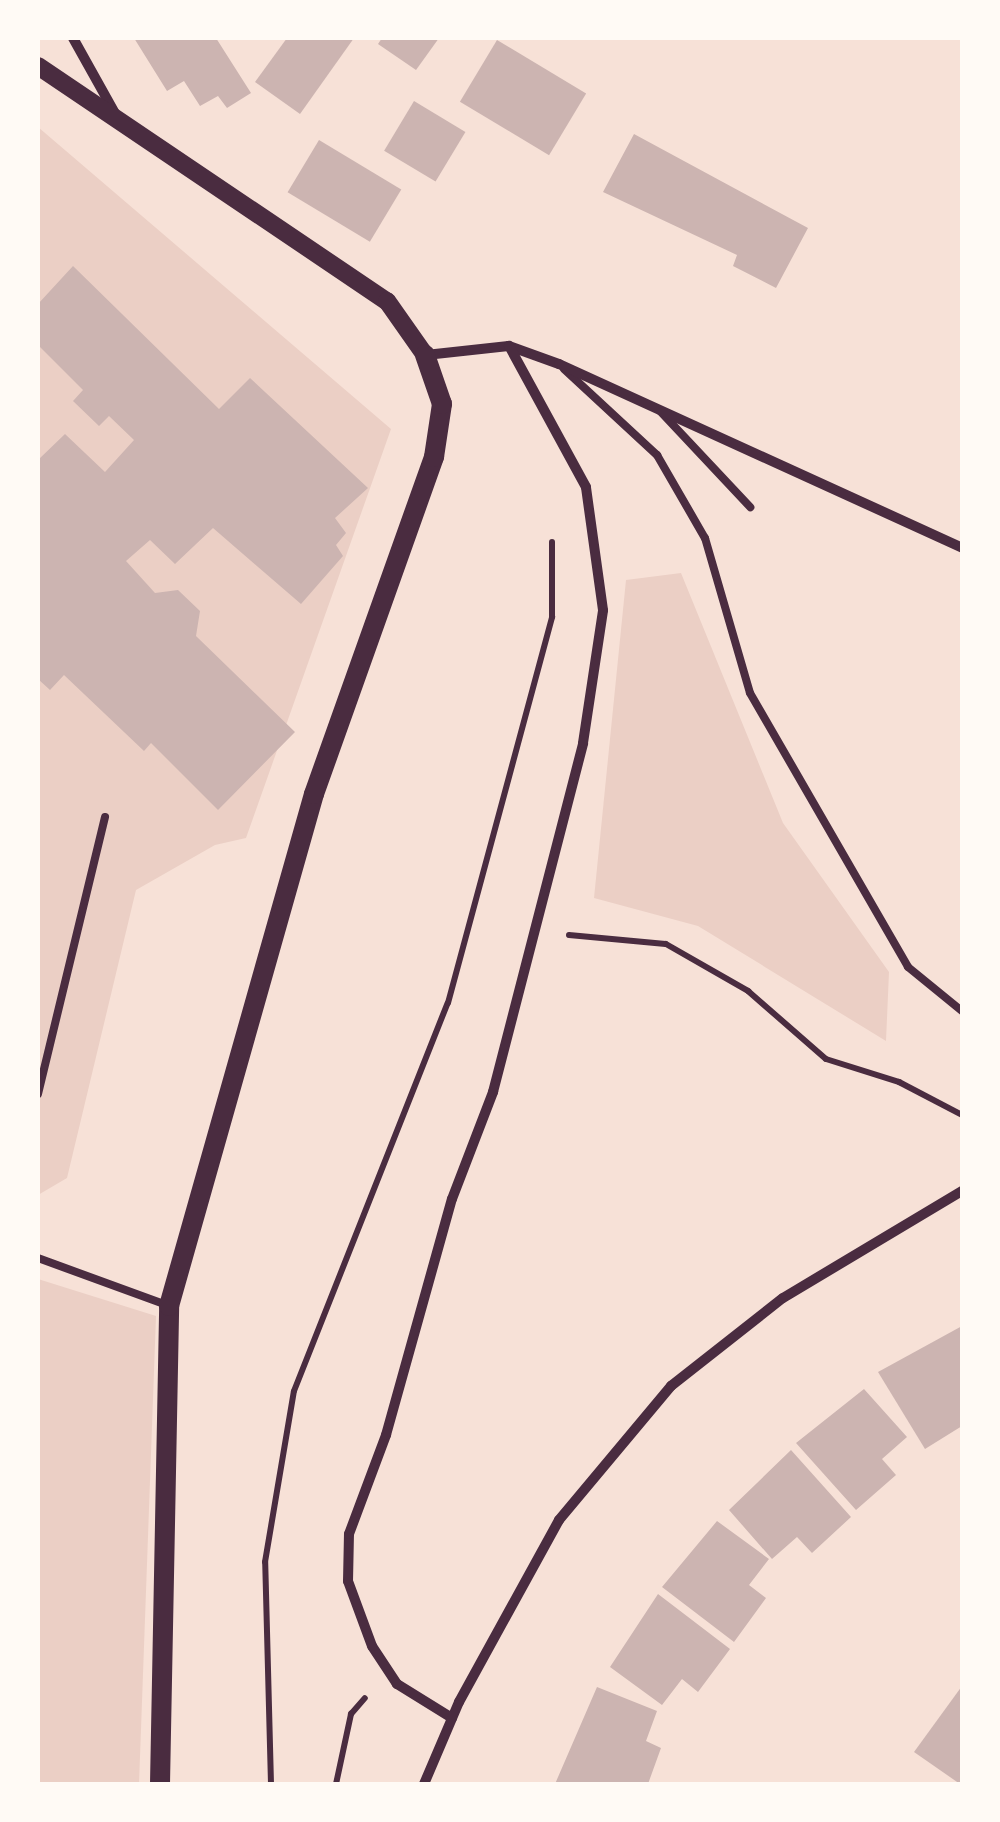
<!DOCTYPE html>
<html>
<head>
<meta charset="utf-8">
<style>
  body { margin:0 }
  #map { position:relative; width:1000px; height:1822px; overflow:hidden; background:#f7e1d7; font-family:Ubuntu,sans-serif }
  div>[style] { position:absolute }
  .green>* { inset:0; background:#ebcfc5 }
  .building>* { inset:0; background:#ccb4b1; transform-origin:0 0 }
  .path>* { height:6px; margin:-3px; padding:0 3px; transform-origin:3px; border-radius:3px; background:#4a2c40 }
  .service>* { height:8px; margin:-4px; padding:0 4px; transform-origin:4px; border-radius:4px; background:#4a2c40 }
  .minor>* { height:10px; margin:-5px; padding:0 5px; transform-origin:5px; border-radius:5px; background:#4a2c40 }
  .tertiary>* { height:18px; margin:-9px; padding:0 9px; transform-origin:9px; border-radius:9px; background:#4a2c40 }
  .secondary>* { height:20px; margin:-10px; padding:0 10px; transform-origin:10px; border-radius:10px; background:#4a2c40 }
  span { translate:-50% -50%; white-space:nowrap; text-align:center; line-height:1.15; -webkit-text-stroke:10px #fffaf5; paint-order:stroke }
  .frame { position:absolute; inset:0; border:40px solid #fffaf5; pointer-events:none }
</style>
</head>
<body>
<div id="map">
  <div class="green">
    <i style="clip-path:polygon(38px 127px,391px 429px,246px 838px,215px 845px,136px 890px,67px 1178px,38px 1195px)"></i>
    <i style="clip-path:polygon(681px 573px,783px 823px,889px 972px,886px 1041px,698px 926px,594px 898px,626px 580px)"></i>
    <i style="clip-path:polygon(38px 1279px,156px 1316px,139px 1784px,38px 1784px)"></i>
  </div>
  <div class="building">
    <i style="clip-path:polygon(134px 38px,216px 38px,251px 93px,227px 108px,218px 96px,200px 106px,184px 81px,167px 91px)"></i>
    <i style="clip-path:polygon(287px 38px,354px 38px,300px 114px,255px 82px)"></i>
    <i style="clip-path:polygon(382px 38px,439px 38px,416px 70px,378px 44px)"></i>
    <i style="left:497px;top:40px;width:104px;height:72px;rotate:31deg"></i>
    <i style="left:414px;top:101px;width:60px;height:58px;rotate:31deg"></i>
    <i style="clip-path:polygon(634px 134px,808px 228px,776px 288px,733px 266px,737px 255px,603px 192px)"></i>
    <i style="left:319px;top:140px;width:96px;height:61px;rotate:31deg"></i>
    <i style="clip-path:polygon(73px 266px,219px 409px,250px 378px,368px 488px,335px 518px,346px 533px,336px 545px,343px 556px,301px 604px,213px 528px,175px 564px,150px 540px,126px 561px,155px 593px,178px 590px,200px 611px,196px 636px,295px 732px,218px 810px,151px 743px,144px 751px,64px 675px,50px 690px,38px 679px,38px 460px,65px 434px,105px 472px,134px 440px,109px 416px,99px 426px,73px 401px,83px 390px,38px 345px,38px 304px)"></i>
    <i style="clip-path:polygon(962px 1326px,962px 1426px,925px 1449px,878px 1372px)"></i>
    <i style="clip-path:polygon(864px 1389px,907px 1437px,882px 1459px,896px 1475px,856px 1510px,796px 1443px)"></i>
    <i style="clip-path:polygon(791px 1450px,851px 1517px,812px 1553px,797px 1537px,772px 1559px,729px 1510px)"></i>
    <i style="clip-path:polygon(717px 1521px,769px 1559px,749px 1585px,766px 1598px,734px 1642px,662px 1587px)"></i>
    <i style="clip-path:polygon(658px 1594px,730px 1649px,698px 1692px,682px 1679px,662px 1705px,610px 1667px)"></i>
    <i style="clip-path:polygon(962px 1686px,962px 1784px,960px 1784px,914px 1752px)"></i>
    <i style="clip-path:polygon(597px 1687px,657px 1711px,646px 1741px,661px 1748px,648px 1784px,555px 1784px)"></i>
  </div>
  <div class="path">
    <i style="left:569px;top:935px;width:97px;rotate:5.3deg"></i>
    <i style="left:666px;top:944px;width:95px;rotate:29.8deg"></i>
    <i style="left:748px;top:991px;width:103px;rotate:41.1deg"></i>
    <i style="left:826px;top:1059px;width:77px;rotate:17.5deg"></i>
    <i style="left:899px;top:1082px;width:71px;rotate:27.6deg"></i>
    <i style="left:271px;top:1784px;width:222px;rotate:-91.5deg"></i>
    <i style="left:265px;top:1562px;width:173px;rotate:-80.4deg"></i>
    <i style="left:294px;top:1391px;width:417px;rotate:-68.4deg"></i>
    <i style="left:448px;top:1003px;width:400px;rotate:-74.9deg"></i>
    <i style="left:552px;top:617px;width:75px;rotate:-90deg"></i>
    <i style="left:336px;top:1784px;width:72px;rotate:-77.9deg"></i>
    <i style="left:351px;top:1714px;width:21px;rotate:-49deg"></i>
  </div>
  <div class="service">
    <i style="left:564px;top:369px;width:127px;rotate:42.8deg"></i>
    <i style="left:657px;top:455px;width:96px;rotate:60deg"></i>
    <i style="left:705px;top:538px;width:161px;rotate:73.8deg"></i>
    <i style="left:750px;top:693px;width:316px;rotate:60deg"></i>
    <i style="left:908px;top:967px;width:70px;rotate:39.2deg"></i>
    <i style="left:660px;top:411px;width:132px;rotate:46.8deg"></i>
    <i style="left:38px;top:1094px;width:285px;rotate:-76.4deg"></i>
    <i style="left:38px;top:1258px;width:140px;rotate:20.1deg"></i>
  </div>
  <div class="minor">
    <i style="left:73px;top:38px;width:88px;rotate:60.8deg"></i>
    <i style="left:426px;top:355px;width:83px;rotate:-6.2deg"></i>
    <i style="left:509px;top:346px;width:53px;rotate:19.8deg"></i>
    <i style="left:559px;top:364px;width:443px;rotate:24.5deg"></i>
    <i style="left:452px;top:1718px;width:65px;rotate:-148.3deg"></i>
    <i style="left:397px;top:1684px;width:45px;rotate:-123.3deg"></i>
    <i style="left:372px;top:1646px;width:69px;rotate:-110.3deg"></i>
    <i style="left:348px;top:1581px;width:47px;rotate:-88.8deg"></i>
    <i style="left:349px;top:1534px;width:106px;rotate:-69.5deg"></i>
    <i style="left:386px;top:1435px;width:245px;rotate:-74.4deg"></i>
    <i style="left:452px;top:1199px;width:115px;rotate:-69deg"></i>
    <i style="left:493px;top:1092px;width:360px;rotate:-75.5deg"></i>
    <i style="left:583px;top:743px;width:134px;rotate:-81.4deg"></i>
    <i style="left:603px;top:610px;width:124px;rotate:-97.9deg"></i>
    <i style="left:586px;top:487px;width:161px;rotate:-118.6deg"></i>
    <i style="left:424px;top:1784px;width:89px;rotate:-66.9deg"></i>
    <i style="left:459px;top:1702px;width:208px;rotate:-61.2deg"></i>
    <i style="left:559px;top:1520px;width:175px;rotate:-50.1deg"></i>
    <i style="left:671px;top:1386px;width:142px;rotate:-38.2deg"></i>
    <i style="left:783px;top:1298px;width:209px;rotate:-30.9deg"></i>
  </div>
  <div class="tertiary">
    <i style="left:38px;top:66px;width:421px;rotate:34deg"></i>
    <i style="left:387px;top:301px;width:66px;rotate:54.9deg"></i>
  </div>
  <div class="secondary">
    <i style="left:160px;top:1784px;width:478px;rotate:-88.9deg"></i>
    <i style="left:169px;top:1306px;width:532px;rotate:-74.19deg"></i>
    <i style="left:314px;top:794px;width:358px;rotate:-70.4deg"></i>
    <i style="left:434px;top:457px;width:54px;rotate:-81.4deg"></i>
    <i style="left:442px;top:404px;width:52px;rotate:-109.1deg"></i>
  </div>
  <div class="frame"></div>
</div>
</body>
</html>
